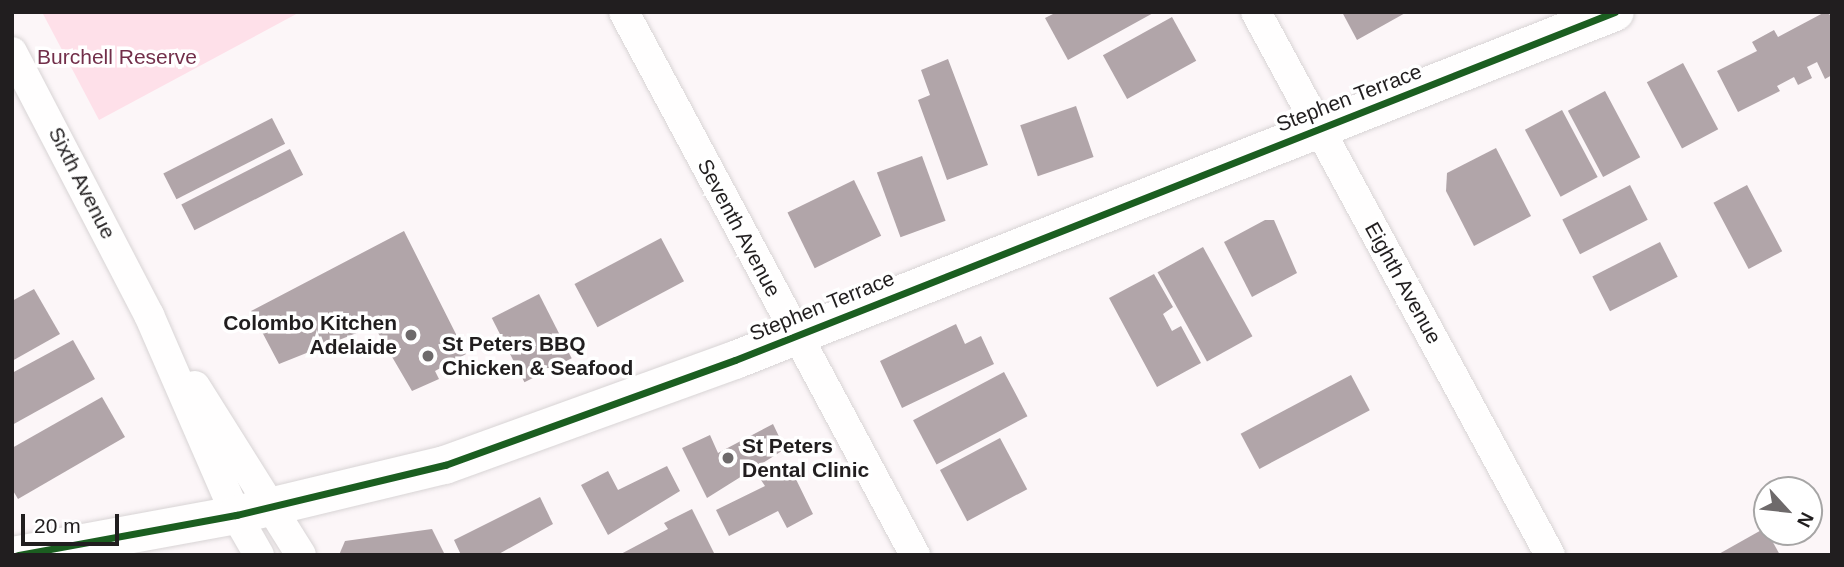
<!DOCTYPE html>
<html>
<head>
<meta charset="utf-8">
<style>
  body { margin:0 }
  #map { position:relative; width:1844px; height:567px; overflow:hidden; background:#fcf6f8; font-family:Helvetica,sans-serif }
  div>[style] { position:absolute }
  .green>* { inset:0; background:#fee0e9 }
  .building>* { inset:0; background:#b1a5a9; transform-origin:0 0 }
  .roads { filter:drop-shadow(0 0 2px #d8d4d5) drop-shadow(0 0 2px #d8d4d5) }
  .street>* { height:30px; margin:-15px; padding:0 15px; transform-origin:15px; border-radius:15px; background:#fffefe }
  .secondary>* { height:38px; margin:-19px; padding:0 19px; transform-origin:19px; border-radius:19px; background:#fffefe }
  .cycleway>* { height:7px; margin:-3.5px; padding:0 3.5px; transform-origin:3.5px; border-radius:3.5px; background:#1b5e20 }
  .dots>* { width:19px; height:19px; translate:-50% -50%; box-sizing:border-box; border:4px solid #fff; border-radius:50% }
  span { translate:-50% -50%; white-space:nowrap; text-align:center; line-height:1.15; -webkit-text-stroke:7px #fff; paint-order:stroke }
  .park-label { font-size:21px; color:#722f4a }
  .street-label { font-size:21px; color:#211e1f }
  .poi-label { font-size:21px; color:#211e1f; font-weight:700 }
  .right { translate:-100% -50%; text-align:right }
  .left { translate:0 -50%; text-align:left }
  .frame { position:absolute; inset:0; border:14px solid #211e1f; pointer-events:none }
  .north { position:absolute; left:1753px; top:476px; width:70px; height:70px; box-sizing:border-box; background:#fff; border:2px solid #a6a5a5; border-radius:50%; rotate:117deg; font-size:19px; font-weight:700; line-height:28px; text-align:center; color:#211e1f }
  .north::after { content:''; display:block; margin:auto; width:24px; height:32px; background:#6e6a6b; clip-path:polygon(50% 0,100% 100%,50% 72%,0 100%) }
  .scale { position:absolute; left:21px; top:514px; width:98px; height:32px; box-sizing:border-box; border:4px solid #211e1f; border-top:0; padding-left:9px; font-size:21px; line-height:24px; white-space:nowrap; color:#211e1f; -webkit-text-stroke:5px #fff; paint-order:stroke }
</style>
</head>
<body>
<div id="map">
  <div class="green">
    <i style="clip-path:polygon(42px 12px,300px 12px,99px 120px)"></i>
  </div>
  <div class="building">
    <i style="clip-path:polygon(1057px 12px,1155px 12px,1068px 60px,1045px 18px)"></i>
    <i style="clip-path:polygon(1342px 12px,1407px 12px,1357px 40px)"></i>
    <i style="clip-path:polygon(1825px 12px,1832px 16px,1832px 75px,1825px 79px,1817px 62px,1807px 67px,1812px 78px,1798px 85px,1794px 77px,1777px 86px,1780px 91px,1738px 112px,1717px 71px,1757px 51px,1752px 42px,1774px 30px,1778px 37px)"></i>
    <i style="left:1172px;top:17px;width:50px;height:79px;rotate:61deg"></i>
    <i style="clip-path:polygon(948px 59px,988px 165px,947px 180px,918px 100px,930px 95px,921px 70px)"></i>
    <i style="left:1683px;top:63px;width:75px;height:41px;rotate:62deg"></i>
    <i style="left:1605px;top:91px;width:75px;height:42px;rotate:62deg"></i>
    <i style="left:1076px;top:106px;width:54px;height:59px;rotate:71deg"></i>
    <i style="left:1562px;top:110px;width:76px;height:42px;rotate:62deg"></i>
    <i style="left:272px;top:118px;width:29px;height:122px;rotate:63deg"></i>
    <i style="clip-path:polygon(1496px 148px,1531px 216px,1474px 246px,1446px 191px,1447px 173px)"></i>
    <i style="left:290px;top:149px;width:29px;height:122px;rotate:63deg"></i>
    <i style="left:922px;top:156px;width:69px;height:48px;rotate:70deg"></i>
    <i style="left:854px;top:180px;width:62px;height:74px;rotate:64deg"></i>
    <i style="left:1630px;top:185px;width:39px;height:76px;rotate:63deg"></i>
    <i style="left:1747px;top:185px;width:75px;height:38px;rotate:62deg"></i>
    <i style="clip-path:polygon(1265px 220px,1274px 220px,1297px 273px,1252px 297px,1224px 242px)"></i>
    <i style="clip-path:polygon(404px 231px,466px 354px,435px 371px,439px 379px,412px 391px,374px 326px,279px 364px,251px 311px)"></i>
    <i style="left:661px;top:238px;width:49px;height:98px;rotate:62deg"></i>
    <i style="left:1660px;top:242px;width:39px;height:76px;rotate:63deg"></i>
    <i style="left:1203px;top:247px;width:102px;height:52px;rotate:61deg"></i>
    <i style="clip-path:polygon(1154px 274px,1173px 307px,1163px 314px,1172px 331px,1181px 326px,1201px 363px,1157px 387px,1109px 298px)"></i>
    <i style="clip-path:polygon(34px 289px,60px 334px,12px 361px,12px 301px)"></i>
    <i style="left:539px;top:294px;width:72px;height:53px;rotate:63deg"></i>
    <i style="clip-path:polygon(956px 324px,965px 344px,981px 336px,994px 364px,902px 408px,880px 361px)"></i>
    <i style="clip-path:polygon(73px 340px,95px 379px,12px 425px,12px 373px)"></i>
    <i style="left:1004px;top:372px;width:50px;height:103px;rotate:62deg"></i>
    <i style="left:1351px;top:375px;width:40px;height:125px;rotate:62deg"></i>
    <i style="clip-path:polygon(102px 397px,125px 437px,18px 499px,12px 489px,12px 448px)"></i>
    <i style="clip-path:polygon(773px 424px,785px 449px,707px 498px,682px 448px,710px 435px,718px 453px)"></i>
    <i style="left:1000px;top:438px;width:58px;height:68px;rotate:62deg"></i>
    <i style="clip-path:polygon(789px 465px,813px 514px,787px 528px,778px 511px,729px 536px,716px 510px,765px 486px,761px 480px)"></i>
    <i style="clip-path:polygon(667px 466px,680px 491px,608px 535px,581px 485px,608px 471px,618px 490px)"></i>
    <i style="clip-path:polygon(540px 497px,553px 524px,497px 555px,461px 555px,454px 540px)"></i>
    <i style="clip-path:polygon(692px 509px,715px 555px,619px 555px,668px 529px,664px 523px)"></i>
    <i style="clip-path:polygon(1765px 528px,1780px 555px,1717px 555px)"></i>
    <i style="clip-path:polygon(432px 529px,445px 555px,339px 555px,345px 541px)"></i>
  </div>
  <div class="roads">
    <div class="street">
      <i style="left:624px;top:12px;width:616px;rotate:61.81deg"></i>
      <i style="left:1256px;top:12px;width:617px;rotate:61.57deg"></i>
      <i style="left:12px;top:52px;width:297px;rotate:62.5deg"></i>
      <i style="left:149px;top:315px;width:218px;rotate:66.5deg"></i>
      <i style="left:236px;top:515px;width:46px;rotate:60.1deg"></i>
      <i style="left:195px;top:386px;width:199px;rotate:57.9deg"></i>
    </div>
    <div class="secondary">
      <i style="left:18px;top:555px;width:222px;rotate:-10.4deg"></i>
      <i style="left:236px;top:515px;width:215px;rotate:-13.5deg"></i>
      <i style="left:445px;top:465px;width:308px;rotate:-19.9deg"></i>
      <i style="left:735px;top:360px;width:946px;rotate:-21.58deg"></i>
    </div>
  </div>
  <div class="cycleway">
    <i style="left:18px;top:555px;width:222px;rotate:-10.4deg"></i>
    <i style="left:236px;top:515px;width:215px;rotate:-13.5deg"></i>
    <i style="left:445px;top:465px;width:308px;rotate:-19.9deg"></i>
    <i style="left:735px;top:360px;width:946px;rotate:-21.58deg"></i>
  </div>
  <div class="dots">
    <i style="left:411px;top:335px;background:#6e6a6b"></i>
    <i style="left:428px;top:356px;background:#6e6a6b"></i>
    <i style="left:728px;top:458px;background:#6e6a6b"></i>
  </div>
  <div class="park-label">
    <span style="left:117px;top:57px">Burchell Reserve</span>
  </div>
  <div class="street-label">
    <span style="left:1349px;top:98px;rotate:-21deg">Stephen Terrace</span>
    <span style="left:82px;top:183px;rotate:63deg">Sixth Avenue</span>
    <span style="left:739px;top:228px;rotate:62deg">Seventh Avenue</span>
    <span style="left:1403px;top:283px;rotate:61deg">Eighth Avenue</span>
    <span style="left:822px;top:306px;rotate:-22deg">Stephen Terrace</span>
  </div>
  <div class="poi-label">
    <span class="right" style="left:397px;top:335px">Colombo Kitchen<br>Adelaide</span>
    <span class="left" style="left:442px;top:356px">St Peters BBQ<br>Chicken &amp; Seafood</span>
    <span class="left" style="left:742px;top:458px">St Peters<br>Dental Clinic</span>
  </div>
  <div class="frame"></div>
  <div class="north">N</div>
  <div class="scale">20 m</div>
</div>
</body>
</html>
